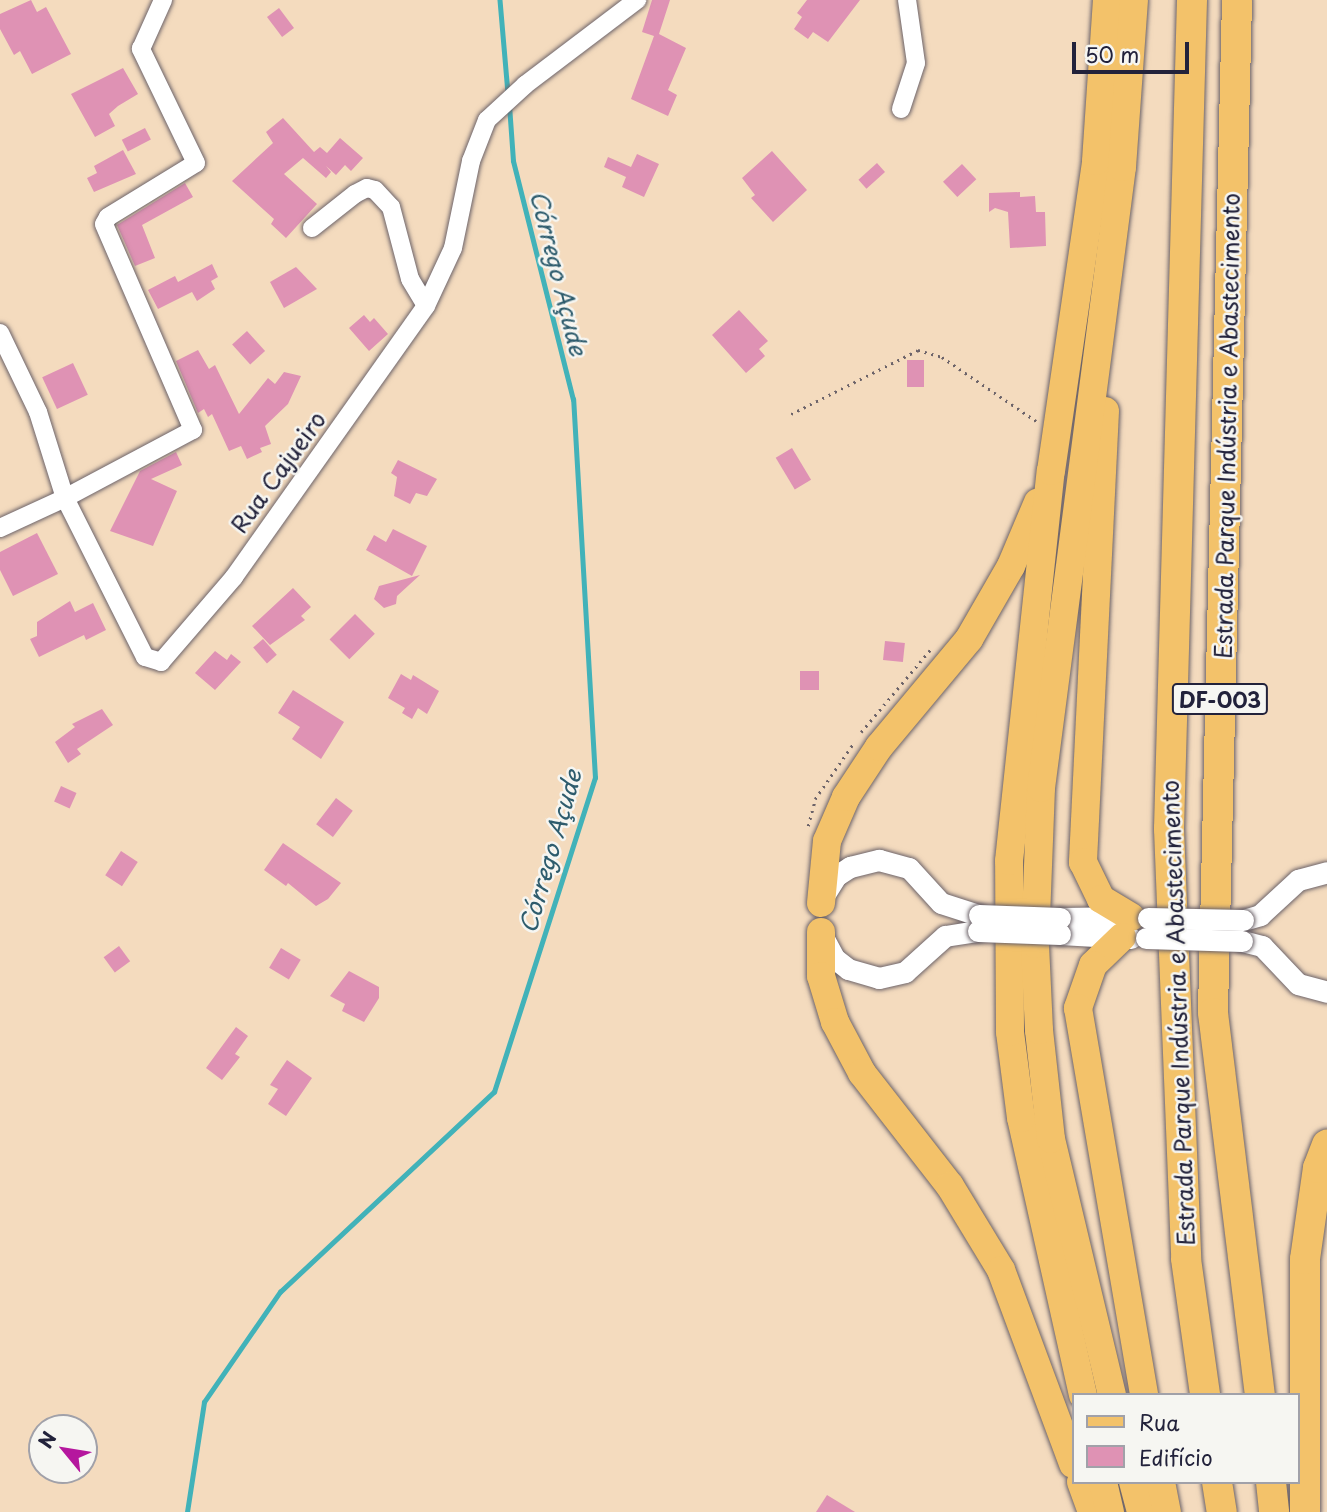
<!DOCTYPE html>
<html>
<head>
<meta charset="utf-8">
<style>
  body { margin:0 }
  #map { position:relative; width:1327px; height:1512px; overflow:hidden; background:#f4dbbe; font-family:"Playpen Sans",sans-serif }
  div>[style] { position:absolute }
  .stream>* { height:4.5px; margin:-2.25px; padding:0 2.25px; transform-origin:2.25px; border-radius:2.25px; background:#41b2b9 }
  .building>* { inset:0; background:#df92b4; transform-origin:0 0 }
  .path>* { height:2.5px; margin-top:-1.25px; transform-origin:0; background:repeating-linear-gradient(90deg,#6c6369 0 2px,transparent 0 7px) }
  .roads { filter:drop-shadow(0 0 2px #6c6369) drop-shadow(0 0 2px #6c6369) }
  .minor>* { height:18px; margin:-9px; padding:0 9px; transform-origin:9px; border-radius:9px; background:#fff }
  .tertiary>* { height:21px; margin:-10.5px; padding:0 10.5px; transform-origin:10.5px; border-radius:10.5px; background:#fff }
  .primary>* { height:28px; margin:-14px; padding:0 14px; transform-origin:14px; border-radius:14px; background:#f3c26a }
  .trunk>* { height:30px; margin:-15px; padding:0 15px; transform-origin:15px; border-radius:15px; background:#f3c26a }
  .bridges { filter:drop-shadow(0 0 2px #6c6369) drop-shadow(0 0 2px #6c6369) }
  .tertiary-bridge>* { height:21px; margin:-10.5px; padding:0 10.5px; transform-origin:10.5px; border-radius:10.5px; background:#fff }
  span { translate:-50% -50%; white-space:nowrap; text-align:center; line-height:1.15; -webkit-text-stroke:5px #f6f6f2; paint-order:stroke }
  .shield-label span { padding:2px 5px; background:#f6f6f2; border:2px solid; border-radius:5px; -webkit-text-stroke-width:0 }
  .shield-label { font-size:21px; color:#22223b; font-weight:700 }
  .street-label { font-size:23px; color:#22223b }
  .water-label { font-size:24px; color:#2e5c6d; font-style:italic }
  .legend { position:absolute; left:1072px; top:1393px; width:228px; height:91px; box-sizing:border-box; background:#f6f6f2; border:2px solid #a1a1a9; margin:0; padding:9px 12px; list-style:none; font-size:21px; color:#22223b }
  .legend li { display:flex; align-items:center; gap:14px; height:35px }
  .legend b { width:35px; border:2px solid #a1a1a9 }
  .north { position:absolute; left:28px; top:1414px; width:70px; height:70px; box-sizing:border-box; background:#f6f6f2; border:2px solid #a1a1a9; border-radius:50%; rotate:300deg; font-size:19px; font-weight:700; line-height:28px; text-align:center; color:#22223b }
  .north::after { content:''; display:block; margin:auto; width:24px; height:32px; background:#b5179e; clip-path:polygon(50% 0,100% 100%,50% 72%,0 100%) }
  .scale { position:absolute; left:1072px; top:42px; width:117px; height:32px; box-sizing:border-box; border:4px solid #22223b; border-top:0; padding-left:9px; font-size:21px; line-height:24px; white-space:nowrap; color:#22223b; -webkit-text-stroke:5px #f6f6f2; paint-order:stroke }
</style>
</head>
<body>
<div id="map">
  <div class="stream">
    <i style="left:500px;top:0;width:93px;rotate:85.1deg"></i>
    <i style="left:187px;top:1512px;width:111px;rotate:-81.2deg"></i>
    <i style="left:204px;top:1402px;width:134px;rotate:-55.4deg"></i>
    <i style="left:280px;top:1292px;width:293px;rotate:-43.1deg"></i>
    <i style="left:494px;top:1092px;width:330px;rotate:-72.2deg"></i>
    <i style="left:595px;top:778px;width:379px;rotate:-93.3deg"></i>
    <i style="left:573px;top:400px;width:246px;rotate:-104.1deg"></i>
    <i style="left:513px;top:161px;width:56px;rotate:-94.1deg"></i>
  </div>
  <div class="building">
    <i style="clip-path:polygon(31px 0,37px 12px,46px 7px,71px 54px,32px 74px,20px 51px,14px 55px,0 29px,0 14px)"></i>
    <i style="clip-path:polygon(652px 0,670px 0,659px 34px,686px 48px,668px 90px,677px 95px,668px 116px,631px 99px,654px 36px,642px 32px)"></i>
    <i style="clip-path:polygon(807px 0,860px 0,828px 42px,813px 32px,808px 39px,794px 29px,802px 17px,797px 13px)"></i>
    <i style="left:279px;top:8px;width:25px;height:15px;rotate:53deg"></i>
    <i style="clip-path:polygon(123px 68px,138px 94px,118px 106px,109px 114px,115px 126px,95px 137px,71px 94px)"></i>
    <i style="clip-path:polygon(283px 118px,314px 152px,320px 147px,327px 153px,340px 138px,363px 158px,351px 171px,345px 165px,336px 175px,326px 166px,331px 172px,326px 178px,303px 158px,284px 174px,317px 204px,286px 238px,271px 224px,274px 219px,232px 181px,273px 143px,266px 132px)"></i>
    <i style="left:145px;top:128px;width:13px;height:26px;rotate:63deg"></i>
    <i style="clip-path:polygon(123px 150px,136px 174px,94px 192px,87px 178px,97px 173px,94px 166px)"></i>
    <i style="clip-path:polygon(772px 151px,807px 190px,773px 222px,751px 198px,755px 195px,742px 178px)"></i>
    <i style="clip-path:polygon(637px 154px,659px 164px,644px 197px,622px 187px,626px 177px,604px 167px,608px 157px,631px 167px)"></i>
    <i style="left:877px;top:163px;width:12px;height:25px;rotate:48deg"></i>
    <i style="left:962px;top:164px;width:21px;height:26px;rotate:47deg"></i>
    <i style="clip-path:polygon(185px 183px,193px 197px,142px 225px,155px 258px,135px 266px,117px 225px)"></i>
    <i style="clip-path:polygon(1020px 192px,1020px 197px,1035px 196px,1036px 212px,1045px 212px,1046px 246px,1010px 248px,1008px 212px,995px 208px,989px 212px,989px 193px)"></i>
    <i style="clip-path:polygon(212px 264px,218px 277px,211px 281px,215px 289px,197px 301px,192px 292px,158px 309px,148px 290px,175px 276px,178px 282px)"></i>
    <i style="clip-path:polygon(296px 267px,317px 289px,284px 308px,270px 282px)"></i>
    <i style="clip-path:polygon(739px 310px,768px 341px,759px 349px,765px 356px,746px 373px,712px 335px)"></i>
    <i style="clip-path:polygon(364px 315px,370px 322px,374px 318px,388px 334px,369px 351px,349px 328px)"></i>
    <i style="left:247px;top:331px;width:27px;height:20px;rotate:48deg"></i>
    <i style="clip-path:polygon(198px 350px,209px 369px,215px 365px,239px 414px,268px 378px,275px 384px,284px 372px,301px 376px,288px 404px,265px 426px,271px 444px,260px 448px,262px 452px,247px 459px,241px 446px,229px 451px,212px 414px,208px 417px,204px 409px,198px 413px,176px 361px)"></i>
    <i style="left:907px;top:360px;width:17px;height:27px"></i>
    <i style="left:73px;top:363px;width:35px;height:34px;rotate:65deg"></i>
    <i style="left:792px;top:448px;width:37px;height:19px;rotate:59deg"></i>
    <i style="clip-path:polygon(176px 452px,182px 465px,151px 479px,177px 491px,153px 546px,110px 531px,140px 471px)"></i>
    <i style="clip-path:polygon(398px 460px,437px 479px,427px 496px,416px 493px,410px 504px,394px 496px,397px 477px,391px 473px)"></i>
    <i style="clip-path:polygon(393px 529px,427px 546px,412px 576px,366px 550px,374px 535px,386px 542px)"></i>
    <i style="clip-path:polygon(37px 533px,58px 574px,13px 596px,0 570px,0 552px)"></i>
    <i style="clip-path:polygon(420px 575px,397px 596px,396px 604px,384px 608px,374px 599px,379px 586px)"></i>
    <i style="clip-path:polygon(293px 588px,311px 607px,301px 616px,305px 620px,270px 645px,252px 626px)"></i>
    <i style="clip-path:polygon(70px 601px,75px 612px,93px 603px,106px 630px,86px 640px,84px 635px,39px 657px,30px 639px,37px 636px,37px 622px)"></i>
    <i style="left:355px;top:614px;width:28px;height:36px;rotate:45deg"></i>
    <i style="left:263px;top:639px;width:21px;height:13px;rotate:49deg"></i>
    <i style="left:885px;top:641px;width:20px;height:19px;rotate:6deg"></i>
    <i style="clip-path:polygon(215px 651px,227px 660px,231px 654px,241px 662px,215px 690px,195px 673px)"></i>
    <i style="left:800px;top:671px;width:19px;height:19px"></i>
    <i style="clip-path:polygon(401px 674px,411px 680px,413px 675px,439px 691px,427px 714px,418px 708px,412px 719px,402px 713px,405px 708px,388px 698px)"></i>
    <i style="clip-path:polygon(293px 690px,344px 722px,321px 759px,292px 739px,300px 727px,278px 713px)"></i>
    <i style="clip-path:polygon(102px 709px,113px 725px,77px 749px,81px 754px,68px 763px,55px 742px,75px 727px,72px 724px)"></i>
    <i style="left:61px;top:786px;width:17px;height:17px;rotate:24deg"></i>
    <i style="left:336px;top:798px;width:21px;height:33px;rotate:37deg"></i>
    <i style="clip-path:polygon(283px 843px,341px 883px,328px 899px,316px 906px,288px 883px,286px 886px,264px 870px)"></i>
    <i style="left:121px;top:851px;width:20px;height:29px;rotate:33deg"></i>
    <i style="left:119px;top:946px;width:19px;height:19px;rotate:54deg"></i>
    <i style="left:281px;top:948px;width:23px;height:23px;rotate:31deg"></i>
    <i style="clip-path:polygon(349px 971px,379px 987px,379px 998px,364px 1022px,342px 1011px,345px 1004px,330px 996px)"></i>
    <i style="clip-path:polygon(236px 1027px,248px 1036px,235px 1054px,240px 1057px,222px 1080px,206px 1068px)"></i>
    <i style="clip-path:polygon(287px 1060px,312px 1078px,286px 1116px,268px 1104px,278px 1089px,270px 1085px)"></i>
    <i style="clip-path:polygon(827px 1495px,855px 1512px,816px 1512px)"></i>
  </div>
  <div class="path">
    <i style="left:791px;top:414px;width:142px;rotate:-26.7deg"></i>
    <i style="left:918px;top:350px;width:25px;rotate:16deg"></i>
    <i style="left:942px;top:357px;width:114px;rotate:34.2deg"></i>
    <i style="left:861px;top:732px;width:109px;rotate:-49.9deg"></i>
    <i style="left:808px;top:826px;width:28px;rotate:-75deg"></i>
    <i style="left:815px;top:799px;width:67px;rotate:-55.4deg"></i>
  </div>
  <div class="roads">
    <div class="minor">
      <i style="left:901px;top:109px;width:48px;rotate:-71.9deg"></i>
      <i style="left:916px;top:63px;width:64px;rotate:-98.1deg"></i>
      <i style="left:312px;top:228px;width:55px;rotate:-38.3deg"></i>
      <i style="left:355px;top:194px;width:13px;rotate:-27deg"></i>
      <i style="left:367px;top:188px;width:8px;rotate:14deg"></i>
      <i style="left:375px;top:190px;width:23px;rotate:47deg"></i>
      <i style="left:391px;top:207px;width:74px;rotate:75.2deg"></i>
      <i style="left:410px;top:279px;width:31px;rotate:59deg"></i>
      <i style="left:0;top:333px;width:88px;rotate:64.3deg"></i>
      <i style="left:38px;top:412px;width:90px;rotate:72.6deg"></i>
      <i style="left:65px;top:498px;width:145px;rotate:-28deg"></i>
      <i style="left:193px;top:430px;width:224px;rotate:-113.4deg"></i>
      <i style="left:104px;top:224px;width:8px;rotate:-60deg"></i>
      <i style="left:108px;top:217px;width:103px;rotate:-31.5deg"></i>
      <i style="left:196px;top:163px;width:127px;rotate:-115.8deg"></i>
      <i style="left:141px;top:49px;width:54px;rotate:-65.8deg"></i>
      <i style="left:0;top:528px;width:72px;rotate:-24.8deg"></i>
      <i style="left:65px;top:498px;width:178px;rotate:63.3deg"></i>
      <i style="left:145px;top:657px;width:17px;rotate:17deg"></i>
      <i style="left:161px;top:662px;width:112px;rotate:-49.3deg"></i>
      <i style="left:234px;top:577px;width:332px;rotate:-54.7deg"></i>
      <i style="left:426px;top:306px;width:64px;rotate:-65deg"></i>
      <i style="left:453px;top:248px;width:89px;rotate:-78.3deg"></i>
      <i style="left:471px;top:161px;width:44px;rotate:-68.7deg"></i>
      <i style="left:487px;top:120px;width:52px;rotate:-42.6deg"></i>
      <i style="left:525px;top:85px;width:141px;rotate:-37.2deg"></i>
    </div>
    <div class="tertiary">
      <i style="left:823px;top:897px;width:25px;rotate:-58deg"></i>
      <i style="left:836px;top:876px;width:17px;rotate:-33deg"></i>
      <i style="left:850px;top:867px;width:30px;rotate:-14deg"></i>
      <i style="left:879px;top:860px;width:31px;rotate:15deg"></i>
      <i style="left:909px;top:868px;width:47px;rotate:47.6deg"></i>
      <i style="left:941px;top:903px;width:40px;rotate:18deg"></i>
      <i style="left:1060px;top:918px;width:75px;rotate:-0.8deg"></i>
      <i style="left:1243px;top:920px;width:18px;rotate:-16deg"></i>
      <i style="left:1260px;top:915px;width:52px;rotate:-42.6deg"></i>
      <i style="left:1298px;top:880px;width:30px;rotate:-15deg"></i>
      <i style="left:1060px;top:934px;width:71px;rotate:3.2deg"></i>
      <i style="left:822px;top:935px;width:26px;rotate:62deg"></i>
      <i style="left:834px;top:958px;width:18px;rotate:38deg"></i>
      <i style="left:848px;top:969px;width:32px;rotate:16deg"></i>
      <i style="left:879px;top:978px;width:27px;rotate:-13deg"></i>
      <i style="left:905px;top:972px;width:54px;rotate:-42deg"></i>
      <i style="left:945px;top:936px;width:33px;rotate:-9deg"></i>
      <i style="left:1242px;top:941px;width:21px;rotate:14deg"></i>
      <i style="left:1262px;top:946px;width:52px;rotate:46.5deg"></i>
      <i style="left:1298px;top:984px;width:30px;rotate:15deg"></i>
    </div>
    <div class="primary">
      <i style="left:1105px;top:411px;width:452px;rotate:92.8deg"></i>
      <i style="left:1083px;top:862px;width:41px;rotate:64.1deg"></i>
      <i style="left:1101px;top:899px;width:35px;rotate:31deg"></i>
      <i style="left:821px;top:903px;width:62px;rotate:-84.5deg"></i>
      <i style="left:827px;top:841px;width:48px;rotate:-66.6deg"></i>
      <i style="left:846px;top:797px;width:60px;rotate:-56.6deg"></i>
      <i style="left:879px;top:747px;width:141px;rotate:-50.2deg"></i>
      <i style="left:969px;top:639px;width:84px;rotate:-60.1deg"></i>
      <i style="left:1011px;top:566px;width:69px;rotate:-67.1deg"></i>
      <i style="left:821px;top:932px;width:44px;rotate:90deg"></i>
      <i style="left:821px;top:976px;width:48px;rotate:73.1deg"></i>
      <i style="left:835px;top:1022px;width:58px;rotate:62.1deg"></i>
      <i style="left:862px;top:1073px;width:143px;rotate:52.1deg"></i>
      <i style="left:950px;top:1186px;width:98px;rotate:58.7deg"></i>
      <i style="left:1001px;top:1270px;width:207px;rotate:69.6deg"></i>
      <i style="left:1122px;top:937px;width:40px;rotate:136deg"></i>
      <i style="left:1093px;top:965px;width:46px;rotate:109.2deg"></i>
      <i style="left:1078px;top:1008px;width:393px;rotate:80.3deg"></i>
      <i style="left:1083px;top:1395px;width:284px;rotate:-102.6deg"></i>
      <i style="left:1021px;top:1118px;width:87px;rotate:-97.3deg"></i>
      <i style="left:1010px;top:1032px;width:171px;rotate:-90.3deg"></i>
      <i style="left:1009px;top:861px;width:392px;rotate:-83.9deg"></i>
      <i style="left:1051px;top:471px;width:313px;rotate:-81.7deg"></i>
      <i style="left:1096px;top:161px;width:161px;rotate:-86.1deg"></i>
      <i style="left:1112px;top:1395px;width:263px;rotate:-103.4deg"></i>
      <i style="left:1051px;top:1139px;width:110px;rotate:-96.3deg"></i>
      <i style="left:1039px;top:1030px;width:86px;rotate:-92.7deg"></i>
      <i style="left:1035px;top:944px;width:156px;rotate:-87.8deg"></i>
      <i style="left:1041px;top:788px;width:626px;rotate:-82.57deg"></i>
      <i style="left:1122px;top:167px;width:167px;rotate:-85.9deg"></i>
      <i style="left:1081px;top:1482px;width:32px;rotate:70deg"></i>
      <i style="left:1103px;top:1482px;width:31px;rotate:77deg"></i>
      <i style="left:1133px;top:1482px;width:31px;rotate:75deg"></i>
      <i style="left:1161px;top:1482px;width:31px;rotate:79deg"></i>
    </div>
    <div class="trunk">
      <i style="left:1192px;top:0;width:829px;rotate:91.59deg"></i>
      <i style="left:1169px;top:829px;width:430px;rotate:87.7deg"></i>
      <i style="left:1186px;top:1259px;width:137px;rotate:82deg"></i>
      <i style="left:1237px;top:0;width:1013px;rotate:91.36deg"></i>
      <i style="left:1213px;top:1013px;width:385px;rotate:83deg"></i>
      <i style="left:1217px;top:1482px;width:30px;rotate:81deg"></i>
      <i style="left:1271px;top:1482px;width:30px;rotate:84deg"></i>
      <i style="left:1305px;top:1512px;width:253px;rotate:-90deg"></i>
      <i style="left:1305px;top:1259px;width:92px;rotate:-81.9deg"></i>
      <i style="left:1318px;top:1168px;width:25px;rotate:-69deg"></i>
    </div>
  </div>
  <div class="bridges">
    <div class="tertiary-bridge">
      <i style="left:979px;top:915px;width:81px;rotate:2.1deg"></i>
      <i style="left:1148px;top:918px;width:95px;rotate:1.2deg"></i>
      <i style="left:978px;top:931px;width:82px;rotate:2.1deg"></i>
      <i style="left:1146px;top:938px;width:96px;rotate:1.8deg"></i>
    </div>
  </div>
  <div class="shield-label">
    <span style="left:1220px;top:699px">DF-003</span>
  </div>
  <div class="street-label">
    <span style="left:1227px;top:426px;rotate:-89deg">Estrada Parque Indústria e Abastecimento</span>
    <span style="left:278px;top:472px;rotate:-54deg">Rua Cajueiro</span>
    <span style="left:1178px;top:1013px;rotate:-92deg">Estrada Parque Indústria e Abastecimento</span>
  </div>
  <div class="water-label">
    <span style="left:559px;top:273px;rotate:76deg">Córrego Açude</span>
    <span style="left:550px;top:851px;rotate:-74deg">Córrego Açude</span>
  </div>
  <ul class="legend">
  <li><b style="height:9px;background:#f3c26a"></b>Rua</li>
  <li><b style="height:19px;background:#df92b4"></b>Edifício</li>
  </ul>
  <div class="north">N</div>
  <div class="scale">50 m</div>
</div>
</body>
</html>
